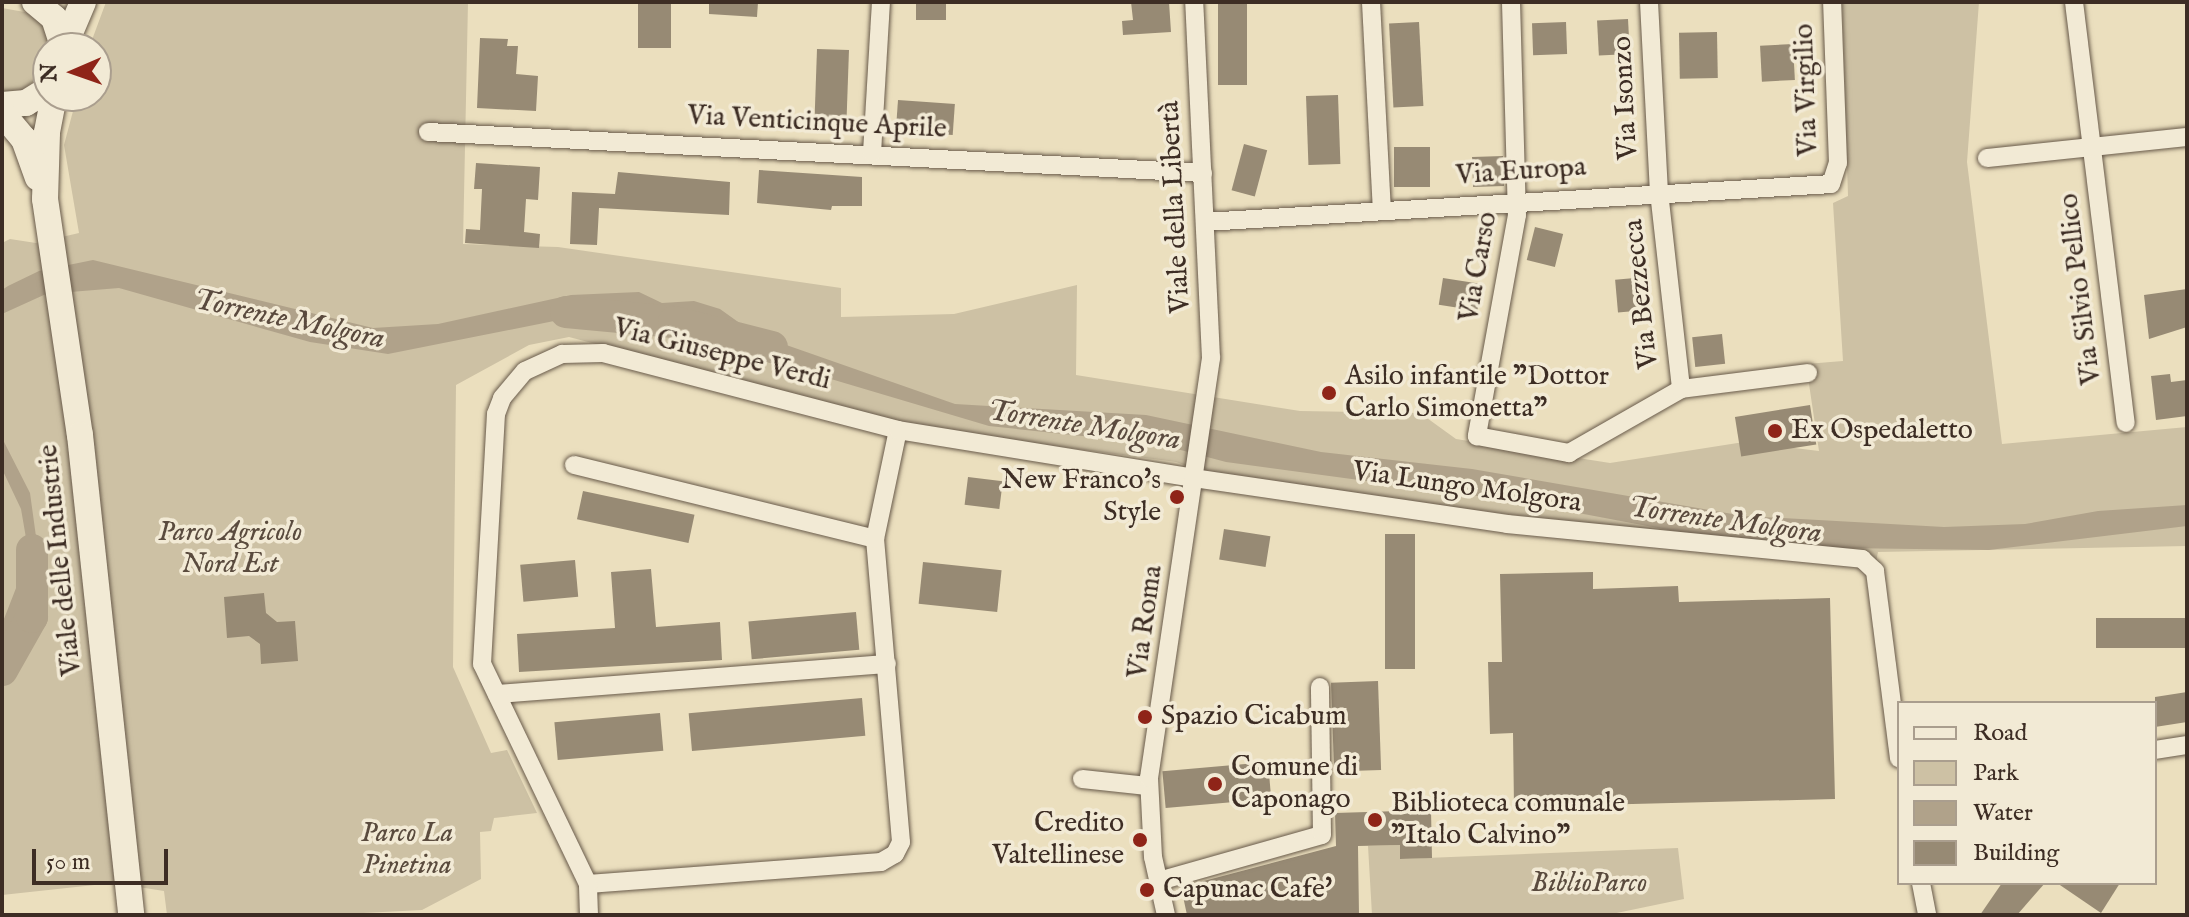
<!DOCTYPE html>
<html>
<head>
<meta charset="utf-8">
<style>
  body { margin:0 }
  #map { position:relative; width:2189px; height:917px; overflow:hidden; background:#ebdfbe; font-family:"IM FELL English",serif }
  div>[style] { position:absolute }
  .green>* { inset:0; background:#cdc1a4 }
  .water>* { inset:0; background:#b0a28a }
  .river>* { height:32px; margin:-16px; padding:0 16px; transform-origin:16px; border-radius:16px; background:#b0a28a }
  .building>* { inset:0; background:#978a74; transform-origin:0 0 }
  .roads { filter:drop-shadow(0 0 2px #685a4a) drop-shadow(0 0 2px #685a4a) }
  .street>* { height:18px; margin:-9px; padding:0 9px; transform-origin:9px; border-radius:9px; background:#f2ead5 }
  .secondary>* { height:26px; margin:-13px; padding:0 13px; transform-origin:13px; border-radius:13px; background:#f2ead5 }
  .dots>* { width:22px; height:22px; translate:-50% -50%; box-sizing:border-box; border:4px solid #f2ead5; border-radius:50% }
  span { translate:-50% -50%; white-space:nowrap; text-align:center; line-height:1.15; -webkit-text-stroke:7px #f2ead5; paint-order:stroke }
  .street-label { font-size:28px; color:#3d2d24 }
  .poi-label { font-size:28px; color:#3d2d24 }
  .left { translate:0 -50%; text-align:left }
  .right { translate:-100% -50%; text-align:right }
  .park-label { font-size:28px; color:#5a4b3e; font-style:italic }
  .water-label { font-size:30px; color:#5a4a3e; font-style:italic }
  .frame { position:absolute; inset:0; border:4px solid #3d2d24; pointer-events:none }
  .legend { position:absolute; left:1897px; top:701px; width:260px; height:184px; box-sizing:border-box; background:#f2ead5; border:2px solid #aa9e8e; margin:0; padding:10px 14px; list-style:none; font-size:24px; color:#3d2d24 }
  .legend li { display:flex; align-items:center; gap:16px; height:40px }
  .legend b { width:40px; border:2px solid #aa9e8e }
  .north { position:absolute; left:32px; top:32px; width:80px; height:80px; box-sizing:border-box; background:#f2ead5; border:2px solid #aa9e8e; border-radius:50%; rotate:268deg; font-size:22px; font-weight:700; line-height:32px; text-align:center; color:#3d2d24 }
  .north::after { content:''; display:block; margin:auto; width:28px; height:36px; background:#8f2418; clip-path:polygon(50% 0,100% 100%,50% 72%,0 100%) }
  .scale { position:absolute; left:32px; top:849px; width:136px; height:36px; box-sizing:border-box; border:4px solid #3d2d24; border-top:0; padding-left:10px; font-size:24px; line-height:28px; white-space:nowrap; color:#3d2d24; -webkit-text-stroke:6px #f2ead5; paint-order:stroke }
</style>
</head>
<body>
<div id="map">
  <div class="green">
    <i style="clip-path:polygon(106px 2px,468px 2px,463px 244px,558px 247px,841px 288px,841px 317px,954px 314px,1077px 285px,1076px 375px,1300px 411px,1420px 413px,1456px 439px,1610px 463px,1744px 442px,1819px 451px,1806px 364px,1843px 361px,1833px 203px,1848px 196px,1842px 2px,1979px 2px,1967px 162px,2002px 444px,2187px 427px,2187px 546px,1878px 552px,1876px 562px,1218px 477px,1176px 462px,917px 428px,569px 337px,529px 345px,456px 385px,453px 667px,491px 753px,507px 750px,537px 813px,494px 818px,491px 831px,480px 832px,481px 879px,422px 910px,324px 915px,167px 915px,164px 891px,113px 883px,2px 895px,2px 243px,10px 239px,36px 243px,79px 233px,64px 145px,77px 96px,96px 96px,96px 48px,89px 48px)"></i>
    <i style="clip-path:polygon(2px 8px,30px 13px,46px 28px,52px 48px,47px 71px,21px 91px,2px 92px)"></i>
    <i style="clip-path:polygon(1400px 845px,1401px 859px,1678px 848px,1684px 899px,1607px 915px,1372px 915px,1368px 846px)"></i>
  </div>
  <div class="water">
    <i style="clip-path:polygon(93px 260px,373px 328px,438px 324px,571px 295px,639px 292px,662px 303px,694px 301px,720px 309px,755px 334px,955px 404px,1146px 415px,1321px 452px,1472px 469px,1744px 516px,1944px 527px,2025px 524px,2098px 511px,2187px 505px,2187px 526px,1989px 550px,1842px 548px,1679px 532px,1515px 501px,1226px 462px,1158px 444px,989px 426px,757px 357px,733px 336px,693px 329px,648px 311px,569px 318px,388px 354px,310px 342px,119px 288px,46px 294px,2px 314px,2px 290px,8px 286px,39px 271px)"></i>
    <i style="clip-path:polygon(2px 438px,30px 493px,38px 551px,27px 616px,2px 674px,2px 624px,18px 583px,26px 538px,21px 509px,2px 469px)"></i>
  </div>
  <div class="river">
    <i style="left:566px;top:312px;width:108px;rotate:5.3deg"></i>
    <i style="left:674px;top:322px;width:101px;rotate:14.3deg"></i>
    <i style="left:2px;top:670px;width:61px;rotate:-60.5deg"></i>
    <i style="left:32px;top:617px;width:67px;rotate:-90deg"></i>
  </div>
  <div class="building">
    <i style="left:638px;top:2px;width:33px;height:46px"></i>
    <i style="clip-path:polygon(709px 2px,758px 2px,757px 17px,709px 14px)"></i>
    <i style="left:916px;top:2px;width:30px;height:18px"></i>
    <i style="clip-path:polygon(1131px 2px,1169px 2px,1171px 32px,1123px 35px,1122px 21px,1133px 20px)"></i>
    <i style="left:1218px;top:2px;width:29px;height:83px"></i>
    <i style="left:1628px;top:19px;width:35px;height:31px;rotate:87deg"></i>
    <i style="left:1419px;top:22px;width:84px;height:30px;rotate:87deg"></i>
    <i style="left:1566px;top:22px;width:32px;height:34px;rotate:88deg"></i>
    <i style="left:1717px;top:32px;width:46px;height:38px;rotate:89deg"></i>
    <i style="clip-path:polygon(480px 38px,508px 39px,507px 46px,518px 46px,516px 74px,538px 76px,536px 111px,477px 108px)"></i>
    <i style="left:1793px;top:44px;width:36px;height:33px;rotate:87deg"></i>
    <i style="left:817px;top:49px;width:32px;height:73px;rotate:2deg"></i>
    <i style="left:1338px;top:95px;width:69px;height:32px;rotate:88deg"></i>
    <i style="left:898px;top:100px;width:57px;height:31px;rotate:4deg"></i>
    <i style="left:1244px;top:144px;width:24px;height:48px;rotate:15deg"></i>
    <i style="left:1430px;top:147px;width:40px;height:36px;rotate:90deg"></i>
    <i style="left:1503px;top:156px;width:30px;height:31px;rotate:88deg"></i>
    <i style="clip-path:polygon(476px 163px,540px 167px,538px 200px,526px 199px,524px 232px,540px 234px,539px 248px,465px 243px,466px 229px,480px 230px,482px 189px,474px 189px)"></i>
    <i style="clip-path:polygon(759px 170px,862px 177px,862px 206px,832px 206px,831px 210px,757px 203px)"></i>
    <i style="clip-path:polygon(618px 172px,730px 182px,729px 215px,599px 208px,597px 245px,570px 244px,572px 192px,615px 194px)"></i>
    <i style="left:1535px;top:227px;width:29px;height:34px;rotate:14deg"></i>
    <i style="left:1646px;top:277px;width:33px;height:31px;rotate:85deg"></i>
    <i style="left:1443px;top:278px;width:39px;height:27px;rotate:9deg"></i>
    <i style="clip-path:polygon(2187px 289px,2187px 327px,2149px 339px,2144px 295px)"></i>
    <i style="left:1722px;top:334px;width:30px;height:30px;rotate:84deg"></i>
    <i style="clip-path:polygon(2170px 374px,2171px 382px,2187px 380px,2187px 416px,2156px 420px,2151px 376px)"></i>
    <i style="left:1810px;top:405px;width:40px;height:76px;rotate:81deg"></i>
    <i style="left:968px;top:477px;width:35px;height:28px;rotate:7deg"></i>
    <i style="left:583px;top:491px;width:114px;height:29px;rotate:12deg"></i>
    <i style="left:1224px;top:529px;width:47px;height:31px;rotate:9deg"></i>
    <i style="left:1385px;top:534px;width:30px;height:135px"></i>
    <i style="left:575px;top:560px;width:37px;height:55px;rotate:85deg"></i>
    <i style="left:923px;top:562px;width:79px;height:42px;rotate:6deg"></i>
    <i style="clip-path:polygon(651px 569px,656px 627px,720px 622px,722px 660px,519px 672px,517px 634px,615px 628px,611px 572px)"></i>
    <i style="clip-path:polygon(1593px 572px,1593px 589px,1678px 586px,1679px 602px,1830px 598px,1835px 799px,1514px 807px,1513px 733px,1490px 734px,1488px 662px,1502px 662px,1500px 574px)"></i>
    <i style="clip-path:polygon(264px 593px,266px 613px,277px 622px,295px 621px,298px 661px,261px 664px,260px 644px,249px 636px,227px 638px,224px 597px)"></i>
    <i style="left:856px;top:612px;width:38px;height:108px;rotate:85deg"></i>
    <i style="left:2187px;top:618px;width:30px;height:91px;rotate:90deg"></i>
    <i style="left:1378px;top:681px;width:89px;height:47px;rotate:88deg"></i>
    <i style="clip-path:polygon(2187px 692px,2187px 722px,2155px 727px,2155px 697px)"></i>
    <i style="left:862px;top:698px;width:38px;height:174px;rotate:85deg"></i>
    <i style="left:660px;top:713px;width:38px;height:106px;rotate:85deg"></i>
    <i style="left:1268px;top:762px;width:37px;height:106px;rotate:85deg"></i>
    <i style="clip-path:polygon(1431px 810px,1432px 858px,1400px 859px,1400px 845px,1358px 846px,1359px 915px,1187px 915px,1181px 887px,1336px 846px,1335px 813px)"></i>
    <i style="clip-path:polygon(2002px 883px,2045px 883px,2017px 915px,1980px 915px)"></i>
    <i style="clip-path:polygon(2057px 883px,2120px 883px,2101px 913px)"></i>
  </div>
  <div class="roads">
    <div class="street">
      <i style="left:1371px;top:2px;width:207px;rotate:87deg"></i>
      <i style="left:1511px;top:2px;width:213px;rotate:88.4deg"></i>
      <i style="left:1517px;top:215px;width:225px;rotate:100.3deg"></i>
      <i style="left:1477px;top:436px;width:94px;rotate:10.5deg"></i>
      <i style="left:1569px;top:453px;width:129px;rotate:-29.7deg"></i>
      <i style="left:1681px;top:389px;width:128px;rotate:-7.2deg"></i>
      <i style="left:1649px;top:2px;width:190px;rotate:87deg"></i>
      <i style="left:1659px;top:192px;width:198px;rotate:83.6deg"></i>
      <i style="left:2074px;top:2px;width:424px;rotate:83deg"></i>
      <i style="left:428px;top:132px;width:776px;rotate:3.03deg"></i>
      <i style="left:872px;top:153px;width:151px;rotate:-86.6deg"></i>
      <i style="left:1987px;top:158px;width:201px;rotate:-6deg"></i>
      <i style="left:1205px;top:222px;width:627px;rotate:-3.47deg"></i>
      <i style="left:1831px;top:184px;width:22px;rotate:-72deg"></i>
      <i style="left:1838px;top:163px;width:161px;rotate:-92.1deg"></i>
      <i style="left:574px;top:465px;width:310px;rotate:13.8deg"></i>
      <i style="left:497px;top:694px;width:391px;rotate:-4.4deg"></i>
      <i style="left:2155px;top:750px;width:32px;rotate:-9deg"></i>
      <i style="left:1082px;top:779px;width:66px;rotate:6.1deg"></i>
      <i style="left:1159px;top:881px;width:169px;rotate:-15.8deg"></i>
      <i style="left:1322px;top:835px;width:148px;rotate:-90.8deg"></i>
      <i style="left:1921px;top:883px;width:33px;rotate:79deg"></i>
      <i style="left:588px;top:884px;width:294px;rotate:-4.3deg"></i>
      <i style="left:881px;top:862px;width:16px;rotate:-30deg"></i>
      <i style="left:895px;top:854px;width:13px;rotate:-63deg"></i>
      <i style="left:901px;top:842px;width:304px;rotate:-94.9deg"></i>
      <i style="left:875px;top:539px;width:111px;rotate:-78.1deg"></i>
      <i style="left:589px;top:915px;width:31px;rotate:-92deg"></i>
      <i style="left:588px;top:884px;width:244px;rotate:-115.7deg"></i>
      <i style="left:482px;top:664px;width:250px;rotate:-86.8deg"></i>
      <i style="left:496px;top:414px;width:17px;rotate:-69deg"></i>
      <i style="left:502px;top:398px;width:35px;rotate:-50deg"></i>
      <i style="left:525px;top:371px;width:41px;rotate:-24.7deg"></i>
      <i style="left:562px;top:354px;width:41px;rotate:-1.4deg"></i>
      <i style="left:603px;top:353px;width:305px;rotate:14.6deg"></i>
      <i style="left:898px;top:430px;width:299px;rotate:9.2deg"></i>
      <i style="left:1193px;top:478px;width:317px;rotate:8.3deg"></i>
      <i style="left:1507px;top:524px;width:357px;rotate:5.6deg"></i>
      <i style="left:1862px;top:559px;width:18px;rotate:43deg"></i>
      <i style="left:1875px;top:571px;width:189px;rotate:82.7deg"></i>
      <i style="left:1166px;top:915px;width:59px;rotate:-102.6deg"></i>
      <i style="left:1153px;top:857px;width:79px;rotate:-92.9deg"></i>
      <i style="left:1149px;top:778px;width:425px;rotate:-81.6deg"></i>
      <i style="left:1211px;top:358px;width:356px;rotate:-92.7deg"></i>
    </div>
    <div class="secondary">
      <i style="left:35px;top:2px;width:25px;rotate:40deg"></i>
      <i style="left:54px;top:18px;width:32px;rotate:72deg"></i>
      <i style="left:64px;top:47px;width:49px;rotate:-67.1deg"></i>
      <i style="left:54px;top:96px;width:38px;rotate:101deg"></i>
      <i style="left:47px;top:133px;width:66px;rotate:91.7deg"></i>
      <i style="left:45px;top:199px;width:239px;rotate:81.6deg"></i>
      <i style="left:80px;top:435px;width:483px;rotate:83.9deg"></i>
      <i style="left:2px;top:105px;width:24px;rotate:-5deg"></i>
      <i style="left:26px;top:103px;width:26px;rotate:-32deg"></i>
      <i style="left:2px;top:113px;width:34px;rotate:50deg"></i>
      <i style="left:24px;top:139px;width:41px;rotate:70.3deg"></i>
    </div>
  </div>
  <div class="dots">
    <i style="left:1329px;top:393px;background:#8f2418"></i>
    <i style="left:1775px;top:431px;background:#8f2418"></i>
    <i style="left:1177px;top:497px;background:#8f2418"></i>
    <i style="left:1145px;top:717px;background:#8f2418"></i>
    <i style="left:1215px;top:784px;background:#8f2418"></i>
    <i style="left:1375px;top:820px;background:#8f2418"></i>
    <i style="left:1140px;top:840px;background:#8f2418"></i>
    <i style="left:1147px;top:890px;background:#8f2418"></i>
  </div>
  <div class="street-label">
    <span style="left:1807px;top:90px;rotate:-92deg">Via Virgilio</span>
    <span style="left:1626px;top:98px;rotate:-93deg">Via Isonzo</span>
    <span style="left:817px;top:123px;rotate:3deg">Via Venticinque Aprile</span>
    <span style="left:1521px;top:172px;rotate:-4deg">Via Europa</span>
    <span style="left:1176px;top:207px;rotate:-93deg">Viale della Libertà</span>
    <span style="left:1479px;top:267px;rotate:-80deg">Via Carso</span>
    <span style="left:2081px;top:289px;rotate:-97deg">Via Silvio Pellico</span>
    <span style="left:1642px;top:294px;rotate:-96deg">Via Bezzecca</span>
    <span style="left:722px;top:355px;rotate:14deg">Via Giuseppe Verdi</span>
    <span style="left:1467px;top:488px;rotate:8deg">Via Lungo Molgora</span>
    <span style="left:61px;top:560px;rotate:-96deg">Viale delle Industrie</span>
    <span style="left:1146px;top:622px;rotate:-82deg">Via Roma</span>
  </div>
  <div class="poi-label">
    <span class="left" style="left:1345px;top:393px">Asilo infantile "Dottor<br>Carlo Simonetta"</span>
    <span class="left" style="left:1791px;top:431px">Ex Ospedaletto</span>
    <span class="right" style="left:1161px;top:497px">New Franco's<br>Style</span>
    <span class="left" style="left:1161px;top:717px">Spazio Cicabum</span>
    <span class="left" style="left:1231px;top:784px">Comune di<br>Caponago</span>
    <span class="left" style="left:1391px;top:820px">Biblioteca comunale<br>"Italo Calvino"</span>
    <span class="right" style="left:1124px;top:840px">Credito<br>Valtellinese</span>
    <span class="left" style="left:1163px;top:890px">Capunac Cafe'</span>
  </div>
  <div class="park-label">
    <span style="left:230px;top:549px">Parco Agricolo<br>Nord Est</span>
    <span style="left:407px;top:850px">Parco La<br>Pinetina</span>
    <span style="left:1589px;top:884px">BiblioParco</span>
  </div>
  <div class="water-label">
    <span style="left:289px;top:320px;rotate:12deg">Torrente Molgora</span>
    <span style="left:1084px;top:426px;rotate:9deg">Torrente Molgora</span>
    <span style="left:1725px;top:521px;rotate:8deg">Torrente Molgora</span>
  </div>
  <div class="frame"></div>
  <ul class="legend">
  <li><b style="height:10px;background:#f2ead5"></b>Road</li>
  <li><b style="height:22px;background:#cdc1a4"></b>Park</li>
  <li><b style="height:22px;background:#b0a28a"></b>Water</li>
  <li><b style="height:22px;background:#978a74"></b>Building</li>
  </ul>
  <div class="north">N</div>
  <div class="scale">50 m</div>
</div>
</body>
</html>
